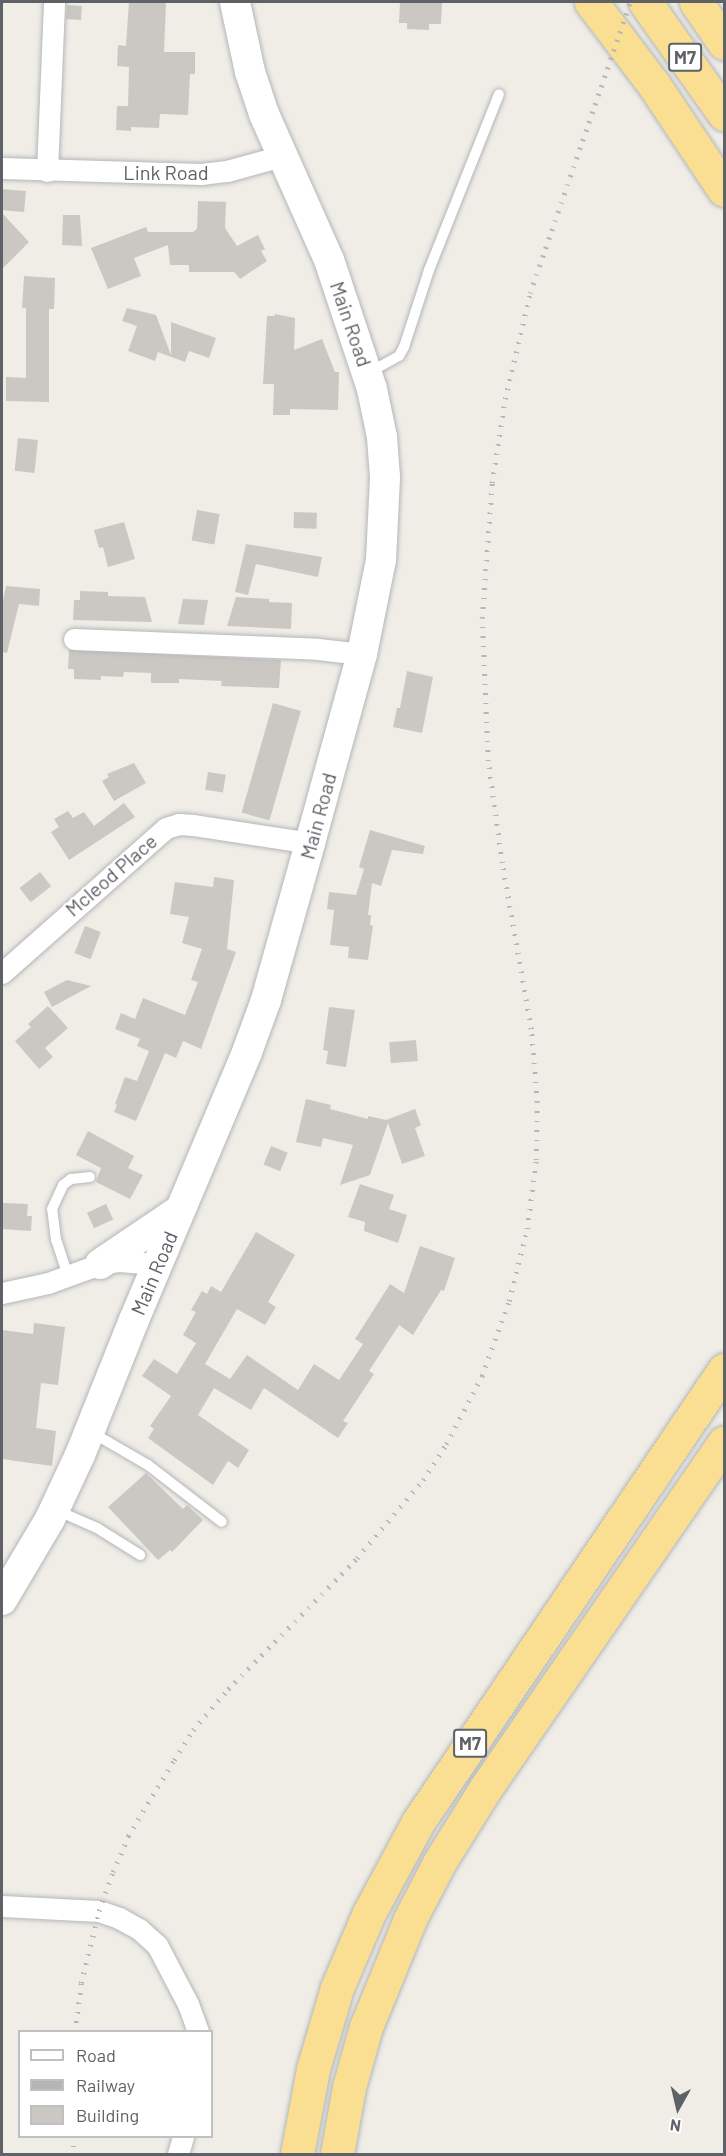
<!DOCTYPE html>
<html>
<head>
<meta charset="utf-8">
<style>
  body { margin:0 }
  #map { position:relative; width:726px; height:2156px; overflow:hidden; background:#efede6; font-family:Barlow,sans-serif }
  div>[style] { position:absolute }
  .building>* { inset:0; background:#cbc8c3; transform-origin:0 0 }
  .roads { filter:drop-shadow(0 0 2px #b3b6ba) drop-shadow(0 0 2px #b3b6ba) }
  .service>* { height:10px; margin:-5px; padding:0 5px; transform-origin:5px; border-radius:5px; background:#fff }
  .minor>* { height:21px; margin:-10.5px; padding:0 10.5px; transform-origin:10.5px; border-radius:10.5px; background:#fff }
  .secondary>* { height:30px; margin:-15px; padding:0 15px; transform-origin:15px; border-radius:15px; background:#fff }
  .motorway>* { height:33px; margin:-16.5px; padding:0 16.5px; transform-origin:16.5px; border-radius:16.5px; background:#fadf93 }
  .rail>* { height:4.5px; margin-top:-2.25px; transform-origin:0; background:repeating-linear-gradient(90deg,#b4b5b6 0 1.5px,transparent 0 9.5px) }
  span { translate:-50% -50%; white-space:nowrap; text-align:center; line-height:1.15; -webkit-text-stroke:4.5px #fff; paint-order:stroke }
  .shield-label span { padding:2px 4px; background:#fff; border:2px solid; border-radius:4px; -webkit-text-stroke-width:0 }
  .shield-label { font-size:18px; color:#5e6166; font-weight:700 }
  .street-label { font-size:20px; color:#5e6166 }
  .frame { position:absolute; inset:0; border:3px solid #5e6166; pointer-events:none }
  .legend { position:absolute; left:18px; top:2030px; width:195px; height:108px; box-sizing:border-box; background:#fff; border:2px solid #bfc0c2; margin:0; padding:8px 10px; list-style:none; font-size:18px; color:#5e6166 }
  .legend li { display:flex; align-items:center; gap:12px; height:30px }
  .legend b { width:30px; border:2px solid #bfc0c2 }
  .north { position:absolute; left:648px; top:2078px; width:60px; height:60px; -webkit-text-stroke:4px #fff; paint-order:stroke; rotate:188deg; font-size:16px; font-weight:700; line-height:24px; text-align:center; color:#5e6166 }
  .north::after { content:''; display:block; margin:auto; width:21px; height:27px; background:#5e6166; clip-path:polygon(50% 0,100% 100%,50% 72%,0 100%) }
</style>
</head>
<body>
<div id="map">
  <div class="building">
    <i style="clip-path:polygon(129px 2px,166px 2px,164px 52px,195px 52px,195px 74px,190px 74px,188px 115px,160px 114px,159px 128px,131px 127px,131px 131px,116px 130px,117px 106px,128px 106px,129px 67px,117px 66px,118px 45px,126px 46px)"></i>
    <i style="clip-path:polygon(400px 2px,442px 3px,441px 24px,429px 24px,429px 30px,407px 29px,407px 23px,399px 23px)"></i>
    <i style="left:67px;top:5px;width:15px;height:14px;rotate:4deg"></i>
    <i style="left:2px;top:189px;width:24px;height:21px;rotate:5deg"></i>
    <i style="clip-path:polygon(198px 201px,226px 202px,225px 228px,237px 246px,258px 235px,265px 249px,261px 251px,267px 261px,240px 279px,234px 272px,189px 272px,189px 265px,170px 265px,168px 245px,134px 258px,141px 276px,108px 289px,91px 248px,146px 227px,148px 232px,193px 232px,197px 229px)"></i>
    <i style="clip-path:polygon(2px 213px,29px 242px,2px 269px)"></i>
    <i style="clip-path:polygon(63px 215px,80px 215px,82px 246px,62px 245px)"></i>
    <i style="clip-path:polygon(24px 276px,55px 278px,54px 309px,49px 309px,49px 402px,6px 401px,6px 377px,26px 378px,26px 308px,22px 308px)"></i>
    <i style="clip-path:polygon(127px 308px,156px 315px,171px 355px,171px 322px,216px 338px,209px 358px,189px 351px,185px 362px,158px 352px,155px 361px,128px 351px,137px 326px,122px 321px)"></i>
    <i style="clip-path:polygon(275px 314px,295px 318px,294px 350px,322px 339px,335px 372px,339px 372px,338px 410px,290px 409px,290px 415px,273px 415px,274px 384px,263px 384px,267px 316px,275px 316px)"></i>
    <i style="left:18px;top:438px;width:20px;height:33px;rotate:6deg"></i>
    <i style="left:197px;top:510px;width:23px;height:31px;rotate:10deg"></i>
    <i style="left:294px;top:512px;width:23px;height:16px;rotate:2deg"></i>
    <i style="clip-path:polygon(124px 522px,135px 559px,108px 567px,103px 547px,99px 548px,94px 530px)"></i>
    <i style="clip-path:polygon(246px 544px,322px 557px,318px 577px,256px 564px,248px 595px,235px 592px)"></i>
    <i style="clip-path:polygon(6px 586px,40px 589px,39px 606px,19px 604px,7px 653px,2px 652px,2px 605px)"></i>
    <i style="clip-path:polygon(80px 591px,108px 592px,108px 596px,145px 597px,152px 622px,73px 620px,74px 600px,80px 600px)"></i>
    <i style="clip-path:polygon(236px 597px,269px 599px,269px 602px,292px 603px,291px 629px,227px 626px)"></i>
    <i style="clip-path:polygon(183px 599px,208px 600px,204px 625px,178px 624px)"></i>
    <i style="clip-path:polygon(69px 650px,281px 660px,279px 688px,221px 686px,222px 681px,179px 679px,179px 683px,151px 683px,151px 673px,124px 672px,123px 677px,101px 676px,101px 680px,74px 679px,74px 669px,68px 669px)"></i>
    <i style="clip-path:polygon(407px 671px,433px 677px,422px 733px,393px 727px,397px 708px,400px 708px)"></i>
    <i style="left:273px;top:703px;width:29px;height:114px;rotate:16deg"></i>
    <i style="clip-path:polygon(134px 763px,146px 783px,114px 801px,102px 781px,109px 777px,107px 774px)"></i>
    <i style="left:208px;top:772px;width:18px;height:18px;rotate:9deg"></i>
    <i style="clip-path:polygon(124px 803px,135px 817px,69px 860px,51px 832px,59px 827px,54px 819px,68px 811px,73px 818px,84px 812px,94px 826px)"></i>
    <i style="clip-path:polygon(370px 830px,425px 846px,423px 854px,392px 850px,381px 886px,372px 883px,368px 915px,371px 915px,370px 925px,373px 926px,368px 960px,348px 958px,349px 947px,330px 945px,334px 910px,327px 909px,329px 892px,356px 895px,364px 869px,359px 867px)"></i>
    <i style="left:40px;top:872px;width:18px;height:26px;rotate:52deg"></i>
    <i style="clip-path:polygon(214px 877px,234px 880px,227px 949px,236px 952px,201px 1049px,183px 1041px,176px 1058px,165px 1053px,136px 1121px,114px 1112px,117px 1105px,115px 1104px,125px 1077px,137px 1081px,149px 1051px,137px 1046px,140px 1039px,115px 1029px,121px 1013px,135px 1019px,143px 998px,185px 1015px,198px 982px,191px 980px,202px 949px,182px 943px,189px 917px,170px 914px,175px 882px,213px 887px)"></i>
    <i style="left:85px;top:926px;width:17px;height:29px;rotate:21deg"></i>
    <i style="clip-path:polygon(67px 980px,91px 986px,52px 1007px,44px 992px)"></i>
    <i style="clip-path:polygon(48px 1006px,68px 1028px,45px 1048px,53px 1057px,39px 1069px,15px 1041px,31px 1027px,28px 1024px)"></i>
    <i style="clip-path:polygon(329px 1007px,355px 1010px,346px 1067px,326px 1064px,328px 1051px,323px 1050px)"></i>
    <i style="left:416px;top:1040px;width:21px;height:27px;rotate:85deg"></i>
    <i style="clip-path:polygon(306px 1099px,331px 1105px,330px 1109px,368px 1119px,368px 1116px,386px 1120px,415px 1109px,421px 1125px,415px 1128px,425px 1156px,402px 1164px,388px 1123px,370px 1175px,340px 1185px,353px 1145px,323px 1138px,321px 1147px,296px 1142px)"></i>
    <i style="clip-path:polygon(88px 1131px,134px 1156px,128px 1168px,143px 1175px,130px 1199px,96px 1182px,101px 1168px,76px 1155px)"></i>
    <i style="left:271px;top:1146px;width:18px;height:20px;rotate:22deg"></i>
    <i style="clip-path:polygon(360px 1184px,394px 1195px,389px 1209px,407px 1215px,398px 1243px,364px 1231px,365px 1222px,348px 1217px)"></i>
    <i style="clip-path:polygon(2px 1203px,28px 1204px,27px 1216px,32px 1216px,31px 1231px,2px 1229px)"></i>
    <i style="left:106px;top:1204px;width:17px;height:21px;rotate:65deg"></i>
    <i style="clip-path:polygon(256px 1232px,295px 1255px,268px 1302px,276px 1307px,265px 1325px,237px 1309px,205px 1364px,230px 1379px,247px 1355px,298px 1390px,314px 1364px,339px 1380px,363px 1344px,355px 1339px,390px 1284px,404px 1293px,420px 1246px,455px 1258px,444px 1291px,441px 1290px,413px 1335px,399px 1325px,369px 1371px,374px 1374px,343px 1421px,348px 1423px,338px 1438px,264px 1388px,251px 1410px,214px 1388px,198px 1415px,249px 1450px,238px 1468px,228px 1461px,213px 1485px,148px 1438px,154px 1429px,150px 1426px,171px 1396px,142px 1376px,154px 1359px,177px 1374px,196px 1343px,183px 1335px,196px 1312px,191px 1310px,202px 1291px,207px 1294px,211px 1286px,221px 1292px)"></i>
    <i style="clip-path:polygon(34px 1323px,65px 1327px,58px 1385px,41px 1383px,36px 1428px,56px 1431px,52px 1466px,2px 1459px,2px 1330px,33px 1334px)"></i>
    <i style="clip-path:polygon(146px 1473px,183px 1509px,187px 1505px,203px 1520px,172px 1552px,170px 1550px,158px 1560px,108px 1507px)"></i>
  </div>
  <div class="roads">
    <div class="service">
      <i style="left:370px;top:372px;width:33px;rotate:-29deg"></i>
      <i style="left:399px;top:356px;width:10px;rotate:-61deg"></i>
      <i style="left:404px;top:347px;width:81px;rotate:-72deg"></i>
      <i style="left:429px;top:270px;width:189px;rotate:-68.3deg"></i>
      <i style="left:68px;top:1276px;width:38px;rotate:-108deg"></i>
      <i style="left:56px;top:1240px;width:31px;rotate:-97deg"></i>
      <i style="left:52px;top:1209px;width:26px;rotate:-65deg"></i>
      <i style="left:63px;top:1185px;width:10px;rotate:-37deg"></i>
      <i style="left:71px;top:1179px;width:19px;rotate:-6deg"></i>
      <i style="left:91px;top:1432px;width:66px;rotate:30.1deg"></i>
      <i style="left:148px;top:1465px;width:93px;rotate:37.6deg"></i>
      <i style="left:56px;top:1510px;width:45px;rotate:23.7deg"></i>
      <i style="left:97px;top:1528px;width:51px;rotate:32.1deg"></i>
    </div>
    <div class="minor">
      <i style="left:2px;top:168px;width:199px;rotate:1.7deg"></i>
      <i style="left:201px;top:174px;width:26px;rotate:-7deg"></i>
      <i style="left:227px;top:171px;width:57px;rotate:-15.3deg"></i>
      <i style="left:47px;top:171px;width:169px;rotate:-87.6deg"></i>
      <i style="left:74px;top:639px;width:244px;rotate:2.3deg"></i>
      <i style="left:318px;top:649px;width:44px;rotate:6.5deg"></i>
      <i style="left:2px;top:973px;width:219px;rotate:-41.5deg"></i>
      <i style="left:166px;top:828px;width:14px;rotate:-17deg"></i>
      <i style="left:179px;top:824px;width:14px;rotate:4deg"></i>
      <i style="left:193px;top:825px;width:118px;rotate:8.7deg"></i>
      <i style="left:2px;top:1293px;width:47px;rotate:-12.3deg"></i>
      <i style="left:48px;top:1283px;width:55px;rotate:-20.1deg"></i>
      <i style="left:100px;top:1264px;width:20px;rotate:-9deg"></i>
      <i style="left:120px;top:1261px;width:38px;rotate:5deg"></i>
      <i style="left:2px;top:1906px;width:97px;rotate:3deg"></i>
      <i style="left:99px;top:1911px;width:21px;rotate:19deg"></i>
      <i style="left:119px;top:1918px;width:23px;rotate:29deg"></i>
      <i style="left:139px;top:1929px;width:24px;rotate:42deg"></i>
      <i style="left:157px;top:1945px;width:67px;rotate:62.3deg"></i>
      <i style="left:188px;top:2004px;width:30px;rotate:70deg"></i>
      <i style="left:178px;top:2154px;width:19px;rotate:-74deg"></i>
    </div>
    <div class="secondary">
      <i style="left:100px;top:1264px;width:97px;rotate:-34deg"></i>
      <i style="left:2px;top:1600px;width:94px;rotate:-59.3deg"></i>
      <i style="left:50px;top:1519px;width:71px;rotate:-64.9deg"></i>
      <i style="left:80px;top:1455px;width:145px;rotate:-68.2deg"></i>
      <i style="left:134px;top:1320px;width:291px;rotate:-67.1deg"></i>
      <i style="left:247px;top:1052px;width:55px;rotate:-69.9deg"></i>
      <i style="left:266px;top:1000px;width:163px;rotate:-74.3deg"></i>
      <i style="left:310px;top:843px;width:196px;rotate:-74.6deg"></i>
      <i style="left:362px;top:654px;width:96px;rotate:-78.6deg"></i>
      <i style="left:381px;top:560px;width:83px;rotate:-87.2deg"></i>
      <i style="left:385px;top:477px;width:40px;rotate:-94.3deg"></i>
      <i style="left:382px;top:437px;width:49px;rotate:-101.8deg"></i>
      <i style="left:372px;top:389px;width:136px;rotate:-108.4deg"></i>
      <i style="left:329px;top:260px;width:160px;rotate:-114deg"></i>
      <i style="left:264px;top:114px;width:44px;rotate:-108.4deg"></i>
      <i style="left:250px;top:72px;width:72px;rotate:-102.1deg"></i>
    </div>
    <div class="motorway">
      <i style="left:591px;top:2px;width:104px;rotate:52.8deg"></i>
      <i style="left:654px;top:85px;width:126px;rotate:56.3deg"></i>
      <i style="left:645px;top:2px;width:137px;rotate:54.8deg"></i>
      <i style="left:696px;top:2px;width:50px;rotate:55.7deg"></i>
      <i style="left:297px;top:2154px;width:86px;rotate:-79.3deg"></i>
      <i style="left:313px;top:2069px;width:84px;rotate:-73.5deg"></i>
      <i style="left:337px;top:1988px;width:82px;rotate:-66.9deg"></i>
      <i style="left:369px;top:1913px;width:103px;rotate:-61.7deg"></i>
      <i style="left:418px;top:1822px;width:546px;rotate:-55.9deg"></i>
      <i style="left:337px;top:2154px;width:68px;rotate:-79.8deg"></i>
      <i style="left:349px;top:2087px;width:62px;rotate:-74.2deg"></i>
      <i style="left:366px;top:2027px;width:117px;rotate:-67.8deg"></i>
      <i style="left:410px;top:1919px;width:63px;rotate:-62.6deg"></i>
      <i style="left:439px;top:1863px;width:87px;rotate:-58.1deg"></i>
      <i style="left:485px;top:1789px;width:421px;rotate:-55.4deg"></i>
    </div>
  </div>
  <div class="rail">
    <i style="left:75px;top:2032px;width:49px;rotate:-83deg"></i>
    <i style="left:81px;top:1983px;width:74px;rotate:-76deg"></i>
    <i style="left:99px;top:1911px;width:41px;rotate:-70.3deg"></i>
    <i style="left:113px;top:1872px;width:39px;rotate:-67deg"></i>
    <i style="left:128px;top:1836px;width:89px;rotate:-58.8deg"></i>
    <i style="left:174px;top:1760px;width:36px;rotate:-58deg"></i>
    <i style="left:193px;top:1730px;width:54px;rotate:-49.5deg"></i>
    <i style="left:228px;top:1689px;width:184px;rotate:-45.4deg"></i>
    <i style="left:357px;top:1558px;width:102px;rotate:-49.8deg"></i>
    <i style="left:423px;top:1480px;width:43px;rotate:-57.4deg"></i>
    <i style="left:446px;top:1444px;width:77px;rotate:-62.1deg"></i>
    <i style="left:482px;top:1376px;width:80px;rotate:-70.2deg"></i>
    <i style="left:509px;top:1301px;width:74px;rotate:-76deg"></i>
    <i style="left:527px;top:1229px;width:70px;rotate:-82.6deg"></i>
    <i style="left:536px;top:1160px;width:58px;rotate:-89deg"></i>
    <i style="left:537px;top:1102px;width:73px;rotate:-94.7deg"></i>
    <i style="left:531px;top:1029px;width:169px;rotate:-99.9deg"></i>
    <i style="left:502px;top:863px;width:103px;rotate:-97.8deg"></i>
    <i style="left:488px;top:761px;width:143px;rotate:-92.4deg"></i>
    <i style="left:482px;top:618px;width:135px;rotate:-85.8deg"></i>
    <i style="left:492px;top:483px;width:85px;rotate:-81.2deg"></i>
    <i style="left:505px;top:399px;width:109px;rotate:-76.7deg"></i>
    <i style="left:530px;top:293px;width:308px;rotate:-71deg"></i>
    <i style="left:73px;top:2136px;width:18px;rotate:87deg"></i>
  </div>
  <div class="shield-label">
    <span style="left:685px;top:57px">M7</span>
    <span style="left:470px;top:1743px">M7</span>
  </div>
  <div class="street-label">
    <span style="left:166px;top:172px">Link Road</span>
    <span style="left:351px;top:324px;rotate:71deg">Main Road</span>
    <span style="left:318px;top:816px;rotate:-75deg">Main Road</span>
    <span style="left:111px;top:875px;rotate:-41deg">Mcleod Place</span>
    <span style="left:154px;top:1273px;rotate:-67deg">Main Road</span>
  </div>
  <div class="frame"></div>
  <ul class="legend">
  <li><b style="height:8px;background:#fff"></b>Road</li>
  <li><b style="height:8px;background:#b4b5b6"></b>Railway</li>
  <li><b style="height:16px;background:#cbc8c3"></b>Building</li>
  </ul>
  <div class="north">N</div>
</div>
</body>
</html>
